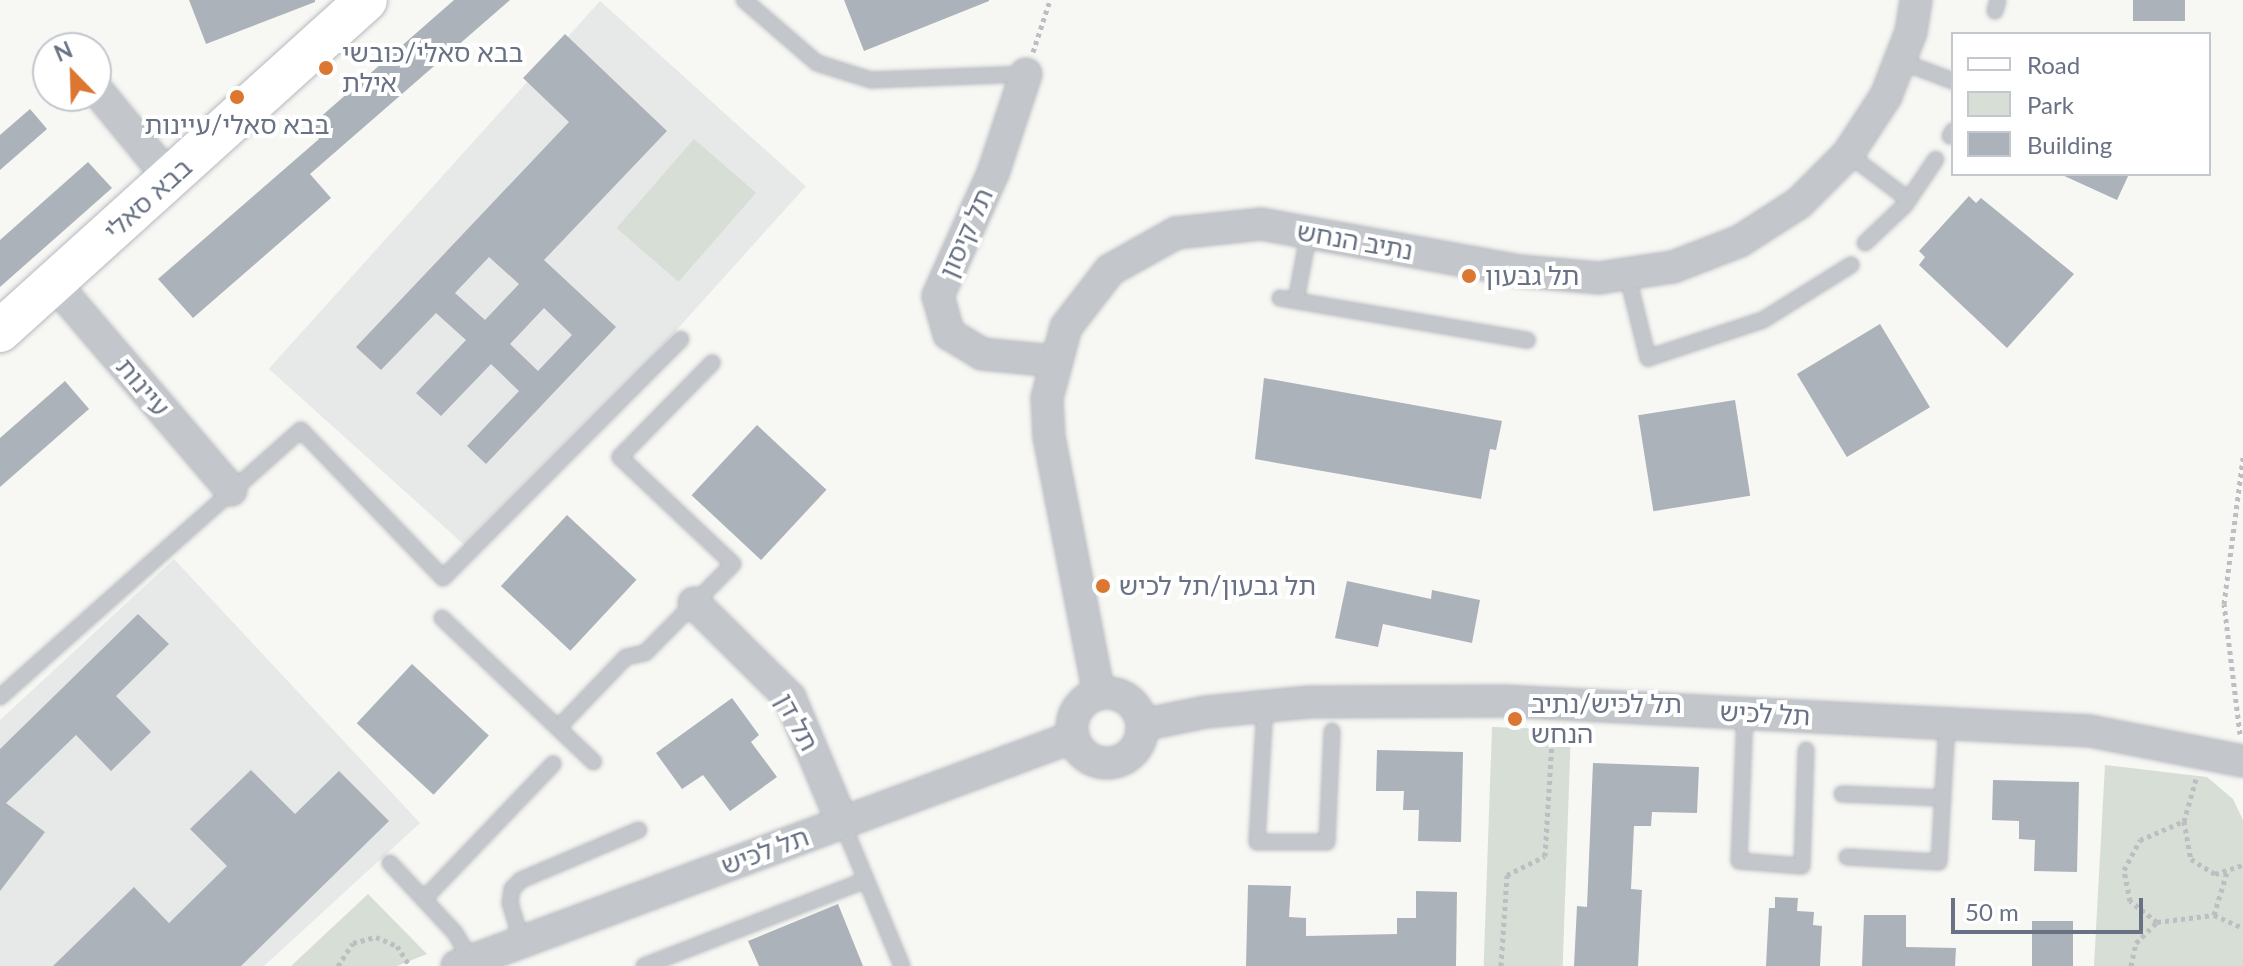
<!DOCTYPE html>
<html>
<head>
<meta charset="utf-8">
<style>
  body { margin:0 }
  #map { position:relative; width:2243px; height:966px; overflow:hidden; background:#f7f7f4; font-family:Lato,"Noto Sans Hebrew",sans-serif }
  div>[style] { position:absolute }
  .built>* { inset:0; background:#e7e8e8; transform-origin:0 0 }
  .green>* { inset:0; background:#d7ded6; transform-origin:0 0 }
  .building>* { inset:0; background:#acb2b9; transform-origin:0 0 }
  .path>* { height:5px; margin-top:-2.5px; transform-origin:0; background:repeating-linear-gradient(90deg,#bdbec1 0 4px,transparent 0 8px) }
  .roads { filter:drop-shadow(0 0 2px #b6b9be) drop-shadow(0 0 2px #b6b9be) }
  .lane>* { height:14px; margin:-7px; padding:0 7px; transform-origin:7px; border-radius:7px; background:#c3c6ca }
  .street>* { height:30px; margin:-15px; padding:0 15px; transform-origin:15px; border-radius:15px; background:#c3c6ca }
  .street>.ring { margin:-15px; padding:0; box-sizing:content-box; background:none; border:30px solid #c3c6ca; border-radius:50% }
  .secondary>* { height:42px; margin:-21px; padding:0 21px; transform-origin:21px; border-radius:21px; background:#fff }
  .dots>* { width:22px; height:22px; translate:-50% -50%; box-sizing:border-box; border:4px solid #fff; border-radius:50% }
  span { translate:-50% -50%; white-space:nowrap; text-align:center; line-height:1.15; -webkit-text-stroke:8px #fff; paint-order:stroke }
  .poi-label { font-size:26px; color:#687284 }
  .left { translate:0 -50%; text-align:left }
  .street-label { font-size:26px; color:#687284 }
  .legend { position:absolute; left:1951px; top:32px; width:260px; height:144px; box-sizing:border-box; background:#fff; border:2px solid #c3c7ce; margin:0; padding:10px 14px; list-style:none; font-size:24px; color:#687284 }
  .legend li { display:flex; align-items:center; gap:16px; height:40px }
  .legend b { width:40px; border:2px solid #c3c7ce }
  .north { position:absolute; left:32px; top:32px; width:80px; height:80px; box-sizing:border-box; background:#fff; border:2px solid #c3c7ce; border-radius:50%; rotate:337deg; font-size:22px; font-weight:700; line-height:32px; text-align:center; color:#687284 }
  .north::after { content:''; display:block; margin:auto; width:28px; height:36px; background:#db7731; clip-path:polygon(50% 0,100% 100%,50% 72%,0 100%) }
  .scale { position:absolute; left:1951px; top:898px; width:192px; height:36px; box-sizing:border-box; border:4px solid #687284; border-top:0; padding-left:10px; font-size:24px; line-height:28px; white-space:nowrap; color:#687284; -webkit-text-stroke:6px #fff; paint-order:stroke }
</style>
</head>
<body>
<div id="map">
  <div class="built">
    <i style="left:600px;top:1px;width:277px;height:495px;rotate:42deg"></i>
    <i style="clip-path:polygon(174px 559px,420px 823px,264px 966px,0 966px,0 720px)"></i>
  </div>
  <div class="green">
    <i style="left:694px;top:139px;width:82px;height:118px;rotate:41deg"></i>
    <i style="left:1492px;top:727px;width:79px;height:239px;rotate:2deg"></i>
    <i style="clip-path:polygon(2105px 765px,2207px 777px,2233px 799px,2243px 820px,2243px 966px,2094px 966px)"></i>
    <i style="clip-path:polygon(368px 894px,427px 954px,397px 966px,291px 966px)"></i>
  </div>
  <div class="building">
    <i style="clip-path:polygon(189px 0,315px 0,315px 2px,206px 44px)"></i>
    <i style="clip-path:polygon(454px 0,510px 0,310px 174px,331px 198px,193px 318px,158px 279px,319px 139px,309px 127px)"></i>
    <i style="clip-path:polygon(844px 0,989px 0,989px 1px,864px 51px)"></i>
    <i style="left:2133px;top:0;width:52px;height:21px"></i>
    <i style="clip-path:polygon(evenodd,565px 34px,667px 131px,544px 260px,616px 327px,486px 464px,467px 446px,519px 391px,491px 364px,441px 416px,416px 393px,466px 340px,436px 313px,381px 370px,356px 347px,569px 122px,523px 78px,565px 34px,489px 257px,519px 284px,485px 320px,455px 293px,489px 257px,565px 34px,544px 308px,572px 335px,538px 371px,510px 344px,544px 308px)"></i>
    <i style="clip-path:polygon(30px 109px,47px 129px,0 170px,0 135px)"></i>
    <i style="clip-path:polygon(88px 162px,112px 188px,0 287px,0 240px)"></i>
    <i style="clip-path:polygon(2060px 174px,2129px 174px,2117px 200px)"></i>
    <i style="clip-path:polygon(1969px 196px,1976px 203px,1981px 198px,2074px 274px,2007px 348px,1919px 265px,1925px 257px,1919px 251px)"></i>
    <i style="left:1880px;top:324px;width:97px;height:97px;rotate:59deg"></i>
    <i style="clip-path:polygon(1264px 378px,1502px 421px,1496px 450px,1490px 449px,1481px 499px,1255px 459px)"></i>
    <i style="clip-path:polygon(65px 381px,89px 409px,0 487px,0 438px)"></i>
    <i style="left:1735px;top:400px;width:97px;height:98px;rotate:81deg"></i>
    <i style="left:757px;top:425px;width:95px;height:96px;rotate:43deg"></i>
    <i style="left:567px;top:515px;width:95px;height:97px;rotate:43deg"></i>
    <i style="clip-path:polygon(1347px 581px,1431px 599px,1432px 590px,1480px 600px,1472px 643px,1383px 624px,1378px 647px,1335px 638px)"></i>
    <i style="clip-path:polygon(138px 614px,169px 644px,116px 696px,151px 732px,111px 771px,76px 735px,6px 803px,45px 832px,0 891px,0 749px)"></i>
    <i style="left:412px;top:664px;width:105px;height:81px;rotate:43deg"></i>
    <i style="clip-path:polygon(732px 698px,759px 735px,751px 742px,777px 777px,730px 811px,703px 775px,682px 789px,656px 753px)"></i>
    <i style="clip-path:polygon(1377px 750px,1463px 752px,1461px 842px,1418px 841px,1419px 810px,1403px 810px,1404px 791px,1376px 791px)"></i>
    <i style="clip-path:polygon(1593px 763px,1699px 767px,1697px 813px,1652px 812px,1651px 826px,1634px 826px,1631px 889px,1642px 890px,1638px 966px,1574px 966px,1577px 906px,1587px 907px)"></i>
    <i style="clip-path:polygon(251px 770px,295px 814px,339px 771px,389px 821px,241px 966px,53px 966px,134px 887px,169px 923px,227px 866px,190px 829px)"></i>
    <i style="clip-path:polygon(1993px 780px,2079px 782px,2077px 872px,2034px 871px,2035px 840px,2019px 839px,2019px 821px,1992px 820px)"></i>
    <i style="clip-path:polygon(1248px 885px,1291px 886px,1289px 917px,1306px 918px,1306px 936px,1397px 934px,1397px 918px,1416px 918px,1416px 891px,1457px 892px,1456px 966px,1246px 966px)"></i>
    <i style="clip-path:polygon(1775px 897px,1798px 898px,1797px 911px,1814px 912px,1813px 925px,1822px 926px,1820px 966px,1766px 966px,1769px 908px,1775px 908px)"></i>
    <i style="clip-path:polygon(838px 904px,863px 966px,759px 966px,748px 941px)"></i>
    <i style="clip-path:polygon(1864px 915px,1906px 915px,1906px 947px,1956px 948px,1955px 966px,1862px 966px)"></i>
    <i style="left:2032px;top:921px;width:41px;height:45px"></i>
  </div>
  <div class="path">
    <i style="left:1033px;top:52px;width:55px;rotate:-71.9deg"></i>
    <i style="left:2240px;top:734px;width:131px;rotate:-97deg"></i>
    <i style="left:2224px;top:604px;width:148px;rotate:-82.6deg"></i>
    <i style="left:2196px;top:779px;width:44px;rotate:105.9deg"></i>
    <i style="left:2184px;top:821px;width:39px;rotate:80deg"></i>
    <i style="left:2191px;top:859px;width:28px;rotate:32deg"></i>
    <i style="left:2215px;top:874px;width:29px;rotate:-18deg"></i>
    <i style="left:2214px;top:915px;width:45px;rotate:-73.2deg"></i>
    <i style="left:2157px;top:922px;width:34px;rotate:-142deg"></i>
    <i style="left:2130px;top:901px;width:32px;rotate:-101deg"></i>
    <i style="left:2124px;top:870px;width:34px;rotate:-62deg"></i>
    <i style="left:2140px;top:840px;width:48px;rotate:-23.4deg"></i>
    <i style="left:338px;top:966px;width:27px;rotate:-57deg"></i>
    <i style="left:353px;top:943px;width:24px;rotate:-15deg"></i>
    <i style="left:376px;top:937px;width:23px;rotate:23deg"></i>
    <i style="left:397px;top:946px;width:24px;rotate:57deg"></i>
    <i style="left:1501px;top:966px;width:91px;rotate:-86.2deg"></i>
    <i style="left:1507px;top:875px;width:42px;rotate:-26.6deg"></i>
    <i style="left:1545px;top:856px;width:129px;rotate:-86.5deg"></i>
    <i style="left:2131px;top:966px;width:24px;rotate:-78deg"></i>
    <i style="left:2136px;top:943px;width:30px;rotate:-45deg"></i>
    <i style="left:2157px;top:922px;width:57px;rotate:-7deg"></i>
    <i style="left:2214px;top:915px;width:32px;rotate:24deg"></i>
  </div>
  <div class="roads">
    <div class="lane">
      <i style="left:744px;top:0;width:96px;rotate:40.8deg"></i>
      <i style="left:817px;top:63px;width:57px;rotate:17.5deg"></i>
      <i style="left:871px;top:80px;width:155px;rotate:-2.2deg"></i>
      <i style="left:1995px;top:11px;width:11px;rotate:-75deg"></i>
      <i style="left:1900px;top:61px;width:57px;rotate:20.7deg"></i>
      <i style="left:1950px;top:136px;width:6px;rotate:-59deg"></i>
      <i style="left:1848px;top:154px;width:76px;rotate:37deg"></i>
      <i style="left:1865px;top:243px;width:55px;rotate:-43.5deg"></i>
      <i style="left:1905px;top:205px;width:55px;rotate:-56deg"></i>
      <i style="left:1627px;top:274px;width:87px;rotate:76deg"></i>
      <i style="left:1648px;top:358px;width:121px;rotate:-18.3deg"></i>
      <i style="left:1763px;top:320px;width:104px;rotate:-32deg"></i>
      <i style="left:1280px;top:298px;width:251px;rotate:9.7deg"></i>
      <i style="left:1296px;top:300px;width:69px;rotate:-79.2deg"></i>
      <i style="left:442px;top:618px;width:209px;rotate:43.5deg"></i>
      <i style="left:0;top:697px;width:402px;rotate:-41.6deg"></i>
      <i style="left:301px;top:430px;width:205px;rotate:46.2deg"></i>
      <i style="left:443px;top:578px;width:337px;rotate:-45.1deg"></i>
      <i style="left:1265px;top:706px;width:136px;rotate:93.4deg"></i>
      <i style="left:1257px;top:842px;width:70px"></i>
      <i style="left:1327px;top:842px;width:111px;rotate:-87.4deg"></i>
      <i style="left:1745px;top:713px;width:148px;rotate:92.3deg"></i>
      <i style="left:1739px;top:861px;width:63px;rotate:4.5deg"></i>
      <i style="left:1802px;top:866px;width:116px;rotate:-88deg"></i>
      <i style="left:558px;top:728px;width:98px;rotate:-46.2deg"></i>
      <i style="left:626px;top:657px;width:19px;rotate:-12deg"></i>
      <i style="left:645px;top:653px;width:125px;rotate:-45.3deg"></i>
      <i style="left:733px;top:564px;width:156px;rotate:-136.6deg"></i>
      <i style="left:620px;top:457px;width:132px;rotate:-45.6deg"></i>
      <i style="left:1842px;top:794px;width:101px;rotate:2.3deg"></i>
      <i style="left:842px;top:822px;width:156px;rotate:67.4deg"></i>
      <i style="left:1847px;top:857px;width:92px;rotate:3.1deg"></i>
      <i style="left:1939px;top:862px;width:139px;rotate:-86.7deg"></i>
      <i style="left:390px;top:863px;width:96px;rotate:47.1deg"></i>
      <i style="left:455px;top:933px;width:33px;rotate:59deg"></i>
      <i style="left:424px;top:899px;width:187px;rotate:-46.3deg"></i>
      <i style="left:522px;top:942px;width:41px;rotate:-107.1deg"></i>
      <i style="left:510px;top:903px;width:14px;rotate:-82deg"></i>
      <i style="left:512px;top:889px;width:13px;rotate:-45deg"></i>
      <i style="left:521px;top:880px;width:128px;rotate:-23deg"></i>
      <i style="left:644px;top:966px;width:238px;rotate:-21.2deg"></i>
    </div>
    <div class="street">
      <i style="left:1026px;top:74px;width:104px;rotate:108.4deg"></i>
      <i style="left:993px;top:173px;width:135px;rotate:114.1deg"></i>
      <i style="left:938px;top:296px;width:40px;rotate:74deg"></i>
      <i style="left:949px;top:334px;width:39px;rotate:31deg"></i>
      <i style="left:982px;top:354px;width:71px;rotate:5.6deg"></i>
      <i style="left:96px;top:89px;width:117px;rotate:50.6deg"></i>
      <i style="left:55px;top:284px;width:271px;rotate:49.5deg"></i>
      <i style="left:694px;top:603px;width:135px;rotate:44.7deg"></i>
      <i style="left:790px;top:698px;width:134px;rotate:67.2deg"></i>
      <i class="ring" style="left:1072px;top:693px;width:40px;height:40px"></i>
      <i style="left:1099px;top:694px;width:262px;rotate:-101deg"></i>
      <i style="left:1049px;top:437px;width:39px;rotate:-93deg"></i>
      <i style="left:1047px;top:398px;width:73px;rotate:-75deg"></i>
      <i style="left:1066px;top:327px;width:72px;rotate:-52.3deg"></i>
      <i style="left:1110px;top:270px;width:76px;rotate:-29.3deg"></i>
      <i style="left:1176px;top:233px;width:85px;rotate:-6deg"></i>
      <i style="left:1261px;top:224px;width:263px;rotate:10.3deg"></i>
      <i style="left:1520px;top:271px;width:79px;rotate:5.1deg"></i>
      <i style="left:1599px;top:278px;width:75px;rotate:-8.5deg"></i>
      <i style="left:1673px;top:267px;width:72px;rotate:-21.2deg"></i>
      <i style="left:1740px;top:241px;width:70px;rotate:-32.8deg"></i>
      <i style="left:1799px;top:203px;width:69px;rotate:-45deg"></i>
      <i style="left:1848px;top:154px;width:69px;rotate:-56.8deg"></i>
      <i style="left:1886px;top:96px;width:69px;rotate:-68.7deg"></i>
      <i style="left:1911px;top:32px;width:32px;rotate:-81deg"></i>
      <i style="left:1142px;top:725px;width:65px;rotate:-11.5deg"></i>
      <i style="left:1206px;top:712px;width:104px;rotate:-5.5deg"></i>
      <i style="left:1310px;top:702px;width:195px;rotate:-0.3deg"></i>
      <i style="left:1505px;top:701px;width:586px;rotate:2.94deg"></i>
      <i style="left:2090px;top:731px;width:156px;rotate:11.1deg"></i>
      <i style="left:457px;top:966px;width:657px;rotate:-20.39deg"></i>
    </div>
    <div class="secondary">
      <i style="left:0;top:331px;width:493px;rotate:-42.1deg"></i>
    </div>
  </div>
  <div class="dots">
    <i style="left:326px;top:68px;background:#db7731"></i>
    <i style="left:237px;top:97px;background:#db7731"></i>
    <i style="left:1469px;top:276px;background:#db7731"></i>
    <i style="left:1103px;top:586px;background:#db7731"></i>
    <i style="left:1515px;top:719px;background:#db7731"></i>
  </div>
  <div class="poi-label">
    <span class="left" style="left:342px;top:68px">בבא סאלי/כובשי<br>אילת</span>
    <span style="left:237px;top:125px">בבא סאלי/עיינות</span>
    <span class="left" style="left:1485px;top:276px">תל גבעון</span>
    <span class="left" style="left:1119px;top:586px">תל גבעון/תל לכיש</span>
    <span class="left" style="left:1531px;top:719px">תל לכיש/נתיב<br>הנחש</span>
  </div>
  <div class="street-label">
    <span style="left:148px;top:199px;rotate:-42deg">בבא סאלי</span>
    <span style="left:966px;top:233px;rotate:-66deg">תל קיסון</span>
    <span style="left:1355px;top:241px;rotate:10deg">נתיב הנחש</span>
    <span style="left:143px;top:387px;rotate:50deg">עיינות</span>
    <span style="left:1765px;top:714px;rotate:3deg">תל לכיש</span>
    <span style="left:797px;top:722px;rotate:62deg">תל דן</span>
    <span style="left:765px;top:851px;rotate:-20deg">תל לכיש</span>
  </div>
  <ul class="legend">
  <li><b style="height:10px;background:#fff"></b>Road</li>
  <li><b style="height:22px;background:#d7ded6"></b>Park</li>
  <li><b style="height:22px;background:#acb2b9"></b>Building</li>
  </ul>
  <div class="north">N</div>
  <div class="scale">50 m</div>
</div>
</body>
</html>
